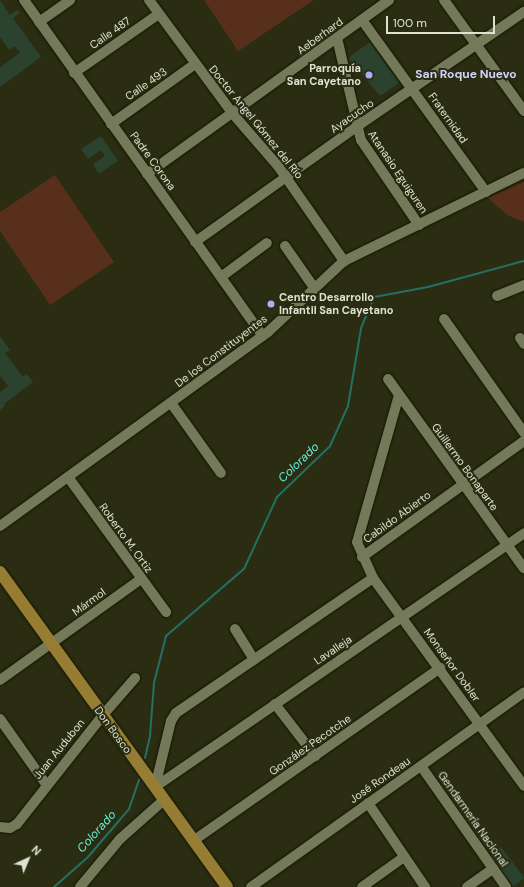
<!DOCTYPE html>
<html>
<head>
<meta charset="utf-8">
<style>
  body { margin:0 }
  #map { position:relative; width:524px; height:887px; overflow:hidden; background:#2a2d11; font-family:"DM Sans",sans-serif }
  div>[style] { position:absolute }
  .green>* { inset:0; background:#572f1b }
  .stream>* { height:2px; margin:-1px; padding:0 1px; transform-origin:1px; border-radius:1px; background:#237064 }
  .building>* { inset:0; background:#2b422e; transform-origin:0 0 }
  .roads { filter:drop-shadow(0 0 1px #131500) drop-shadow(0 0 1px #131500) }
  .minor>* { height:10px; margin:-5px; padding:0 5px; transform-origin:5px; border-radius:5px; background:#747959 }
  .major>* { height:12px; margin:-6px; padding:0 6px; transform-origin:6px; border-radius:6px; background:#977d33 }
  .dots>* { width:11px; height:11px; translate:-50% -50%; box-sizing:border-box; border:2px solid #2a2d11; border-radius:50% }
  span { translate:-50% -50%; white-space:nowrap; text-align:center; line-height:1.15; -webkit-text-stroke:4px #2a2d11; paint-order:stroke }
  .street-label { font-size:11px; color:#dfe2d1 }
  .poi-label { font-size:11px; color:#dfe2d1; font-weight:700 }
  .right { translate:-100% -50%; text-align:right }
  .left { translate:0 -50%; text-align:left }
  .neighbourhood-label { font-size:12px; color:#d0d4ff; font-weight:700 }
  .water-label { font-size:12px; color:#64efd9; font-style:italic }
  .north { position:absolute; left:8px; top:839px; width:40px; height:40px; -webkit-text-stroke:3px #2a2d11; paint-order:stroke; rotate:44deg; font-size:11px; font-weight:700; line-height:16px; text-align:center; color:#dfe2d1 }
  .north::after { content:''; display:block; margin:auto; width:14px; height:18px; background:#dfe2d1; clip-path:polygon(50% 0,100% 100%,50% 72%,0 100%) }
  .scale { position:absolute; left:386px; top:16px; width:109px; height:18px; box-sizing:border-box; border:2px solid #dfe2d1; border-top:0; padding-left:5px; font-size:12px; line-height:14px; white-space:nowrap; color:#dfe2d1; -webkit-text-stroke:3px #2a2d11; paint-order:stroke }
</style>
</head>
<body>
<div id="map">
  <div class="green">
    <i style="clip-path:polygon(204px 0,314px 0,238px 51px)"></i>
    <i style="clip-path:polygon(55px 175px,114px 262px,50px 305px,0 231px,0 212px)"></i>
    <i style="clip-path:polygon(524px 182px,524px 222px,507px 215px,488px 198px)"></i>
  </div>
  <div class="stream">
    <i style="left:145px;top:758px;width:23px;rotate:-77deg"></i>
    <i style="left:150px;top:736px;width:53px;rotate:-85.7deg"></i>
    <i style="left:154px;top:683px;width:49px;rotate:-75.7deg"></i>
    <i style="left:166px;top:636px;width:103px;rotate:-40.7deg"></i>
    <i style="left:244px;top:569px;width:79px;rotate:-65.4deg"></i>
    <i style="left:277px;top:497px;width:74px;rotate:-43.9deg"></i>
    <i style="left:330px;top:446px;width:44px;rotate:-65.8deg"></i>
    <i style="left:348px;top:406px;width:79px;rotate:-80.5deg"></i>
    <i style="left:361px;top:328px;width:34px;rotate:-67deg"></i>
    <i style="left:374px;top:297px;width:55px;rotate:-10.5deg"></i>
    <i style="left:428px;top:287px;width:99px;rotate:-15.2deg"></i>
    <i style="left:54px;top:887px;width:45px;rotate:-41.4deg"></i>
    <i style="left:88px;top:857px;width:63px;rotate:-49.5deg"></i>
    <i style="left:129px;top:809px;width:31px;rotate:-71deg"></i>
  </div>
  <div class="building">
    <i style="clip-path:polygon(0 0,10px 15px,17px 10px,20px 13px,13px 18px,41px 57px,0 87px,0 67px,20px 53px,15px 46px,9px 50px,0 37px)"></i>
    <i style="clip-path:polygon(370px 42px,399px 83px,380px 96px,348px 58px)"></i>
    <i style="clip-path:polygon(101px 136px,118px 161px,99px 174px,93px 164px,105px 156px,101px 150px,88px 159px,81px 149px)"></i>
    <i style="clip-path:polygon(0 336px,10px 350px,5px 353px,23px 377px,27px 374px,33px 382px,4px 404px,5px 406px,0 410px,0 392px,8px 386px,0 376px)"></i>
    <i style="left:501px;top:847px;width:39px;height:14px;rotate:53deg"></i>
  </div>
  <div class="roads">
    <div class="minor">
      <i style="left:24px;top:0;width:412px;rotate:54.6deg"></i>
      <i style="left:149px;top:0;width:142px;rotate:53.6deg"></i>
      <i style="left:233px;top:114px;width:69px;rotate:49.1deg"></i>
      <i style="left:278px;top:166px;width:116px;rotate:55.2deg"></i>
      <i style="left:444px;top:0;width:137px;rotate:54.2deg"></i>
      <i style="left:362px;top:20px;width:212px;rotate:54.2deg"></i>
      <i style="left:39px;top:22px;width:38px;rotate:-35deg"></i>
      <i style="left:337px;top:38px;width:105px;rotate:76.8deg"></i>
      <i style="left:361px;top:140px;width:103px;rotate:55.7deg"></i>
      <i style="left:74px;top:73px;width:103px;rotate:-34.8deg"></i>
      <i style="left:111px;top:124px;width:103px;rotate:-35.5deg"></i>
      <i style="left:147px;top:174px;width:298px;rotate:-35.7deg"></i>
      <i style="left:195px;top:242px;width:198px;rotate:-35.5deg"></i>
      <i style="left:356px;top:127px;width:204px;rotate:-34.4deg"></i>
      <i style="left:285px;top:246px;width:52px;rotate:55.1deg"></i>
      <i style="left:221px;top:277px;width:57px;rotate:-36.5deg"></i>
      <i style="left:497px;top:296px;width:29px;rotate:-22deg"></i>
      <i style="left:444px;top:319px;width:139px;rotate:54.9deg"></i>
      <i style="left:520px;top:338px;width:7px;rotate:56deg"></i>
      <i style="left:388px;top:379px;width:233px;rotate:54.3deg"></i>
      <i style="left:399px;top:395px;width:153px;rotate:105.9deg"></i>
      <i style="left:357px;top:542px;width:39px;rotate:66deg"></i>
      <i style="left:373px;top:578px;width:257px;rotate:54deg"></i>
      <i style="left:171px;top:403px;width:86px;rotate:54.5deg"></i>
      <i style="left:68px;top:477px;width:167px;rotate:54deg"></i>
      <i style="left:0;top:526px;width:331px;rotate:-35.9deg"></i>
      <i style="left:268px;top:332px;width:104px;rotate:-43.1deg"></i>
      <i style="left:344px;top:261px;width:200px;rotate:-26.1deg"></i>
      <i style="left:362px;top:557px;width:199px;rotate:-35.6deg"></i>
      <i style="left:235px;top:629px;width:36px;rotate:58deg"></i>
      <i style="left:0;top:680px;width:173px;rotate:-35.6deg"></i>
      <i style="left:275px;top:704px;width:66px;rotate:52.4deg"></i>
      <i style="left:0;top:719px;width:80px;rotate:54.7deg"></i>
      <i style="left:421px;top:766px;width:148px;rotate:54.9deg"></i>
      <i style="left:155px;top:787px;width:448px;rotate:-34.5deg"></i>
      <i style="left:155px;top:787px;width:68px;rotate:-76.4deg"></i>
      <i style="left:171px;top:721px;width:9px;rotate:-58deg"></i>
      <i style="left:176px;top:713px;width:239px;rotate:-34.4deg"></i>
      <i style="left:368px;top:803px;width:102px;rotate:55.8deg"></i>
      <i style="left:0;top:827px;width:10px;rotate:6deg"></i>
      <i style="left:10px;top:828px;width:8px;rotate:-30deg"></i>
      <i style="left:17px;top:824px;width:139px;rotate:-51.7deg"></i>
      <i style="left:103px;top:715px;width:49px;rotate:-49.1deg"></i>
      <i style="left:193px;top:841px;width:302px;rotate:-35deg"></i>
      <i style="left:80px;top:887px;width:62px;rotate:-50.2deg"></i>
      <i style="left:120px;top:839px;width:59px;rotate:-41.6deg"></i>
      <i style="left:251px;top:887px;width:335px;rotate:-35.5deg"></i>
      <i style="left:362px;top:887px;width:52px;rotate:-35.5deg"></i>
      <i style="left:467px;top:887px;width:32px;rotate:-35deg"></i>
    </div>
    <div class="major">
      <i style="left:0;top:572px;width:388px;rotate:54.2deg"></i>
    </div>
  </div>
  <div class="dots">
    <i style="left:369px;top:75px;background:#abaffb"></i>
    <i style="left:271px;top:304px;background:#abaffb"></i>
  </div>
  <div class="street-label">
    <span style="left:110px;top:33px;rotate:-35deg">Calle 487</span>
    <span style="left:320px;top:36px;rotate:-36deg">Aeberhard</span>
    <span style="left:146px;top:84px;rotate:-35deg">Calle 493</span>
    <span style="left:352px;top:116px;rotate:-35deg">Ayacucho</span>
    <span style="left:448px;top:118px;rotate:55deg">Fraternidad</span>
    <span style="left:256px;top:122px;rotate:51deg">Doctor Angel Gómez del Río</span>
    <span style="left:153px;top:161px;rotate:54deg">Padre Corona</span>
    <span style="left:398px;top:172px;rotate:56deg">Atanasio Eguiguren</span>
    <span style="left:221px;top:351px;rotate:-37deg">De los Constituyentes</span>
    <span style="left:465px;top:467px;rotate:54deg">Guillermo Bonaparte</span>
    <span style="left:397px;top:517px;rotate:-36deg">Cabildo Abierto</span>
    <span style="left:126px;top:538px;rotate:54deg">Roberto M. Ortiz</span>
    <span style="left:89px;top:602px;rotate:-36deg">Mármol</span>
    <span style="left:333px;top:650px;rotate:-34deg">Lavalleja</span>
    <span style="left:452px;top:665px;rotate:54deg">Monseñor Dobler</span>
    <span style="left:113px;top:730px;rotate:54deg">Don Bosco</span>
    <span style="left:310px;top:745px;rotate:-35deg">González Pecotche</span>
    <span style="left:59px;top:749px;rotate:-51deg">Juan Audubon</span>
    <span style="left:380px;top:780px;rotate:-35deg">José Rondeau</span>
    <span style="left:473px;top:819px;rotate:55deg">Gendarmería Nacional</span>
  </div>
  <div class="poi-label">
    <span class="right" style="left:361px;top:75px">Parroquía<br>San Cayetano</span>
    <span class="left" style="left:279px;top:304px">Centro Desarrollo<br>Infantil San Cayetano</span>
  </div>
  <div class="neighbourhood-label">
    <span style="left:466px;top:75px">San Roque Nuevo</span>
  </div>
  <div class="water-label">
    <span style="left:299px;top:463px;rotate:-44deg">Colorado</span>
    <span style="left:97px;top:832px;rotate:-48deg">Colorado</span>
  </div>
  <div class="north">N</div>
  <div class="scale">100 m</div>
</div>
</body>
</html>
